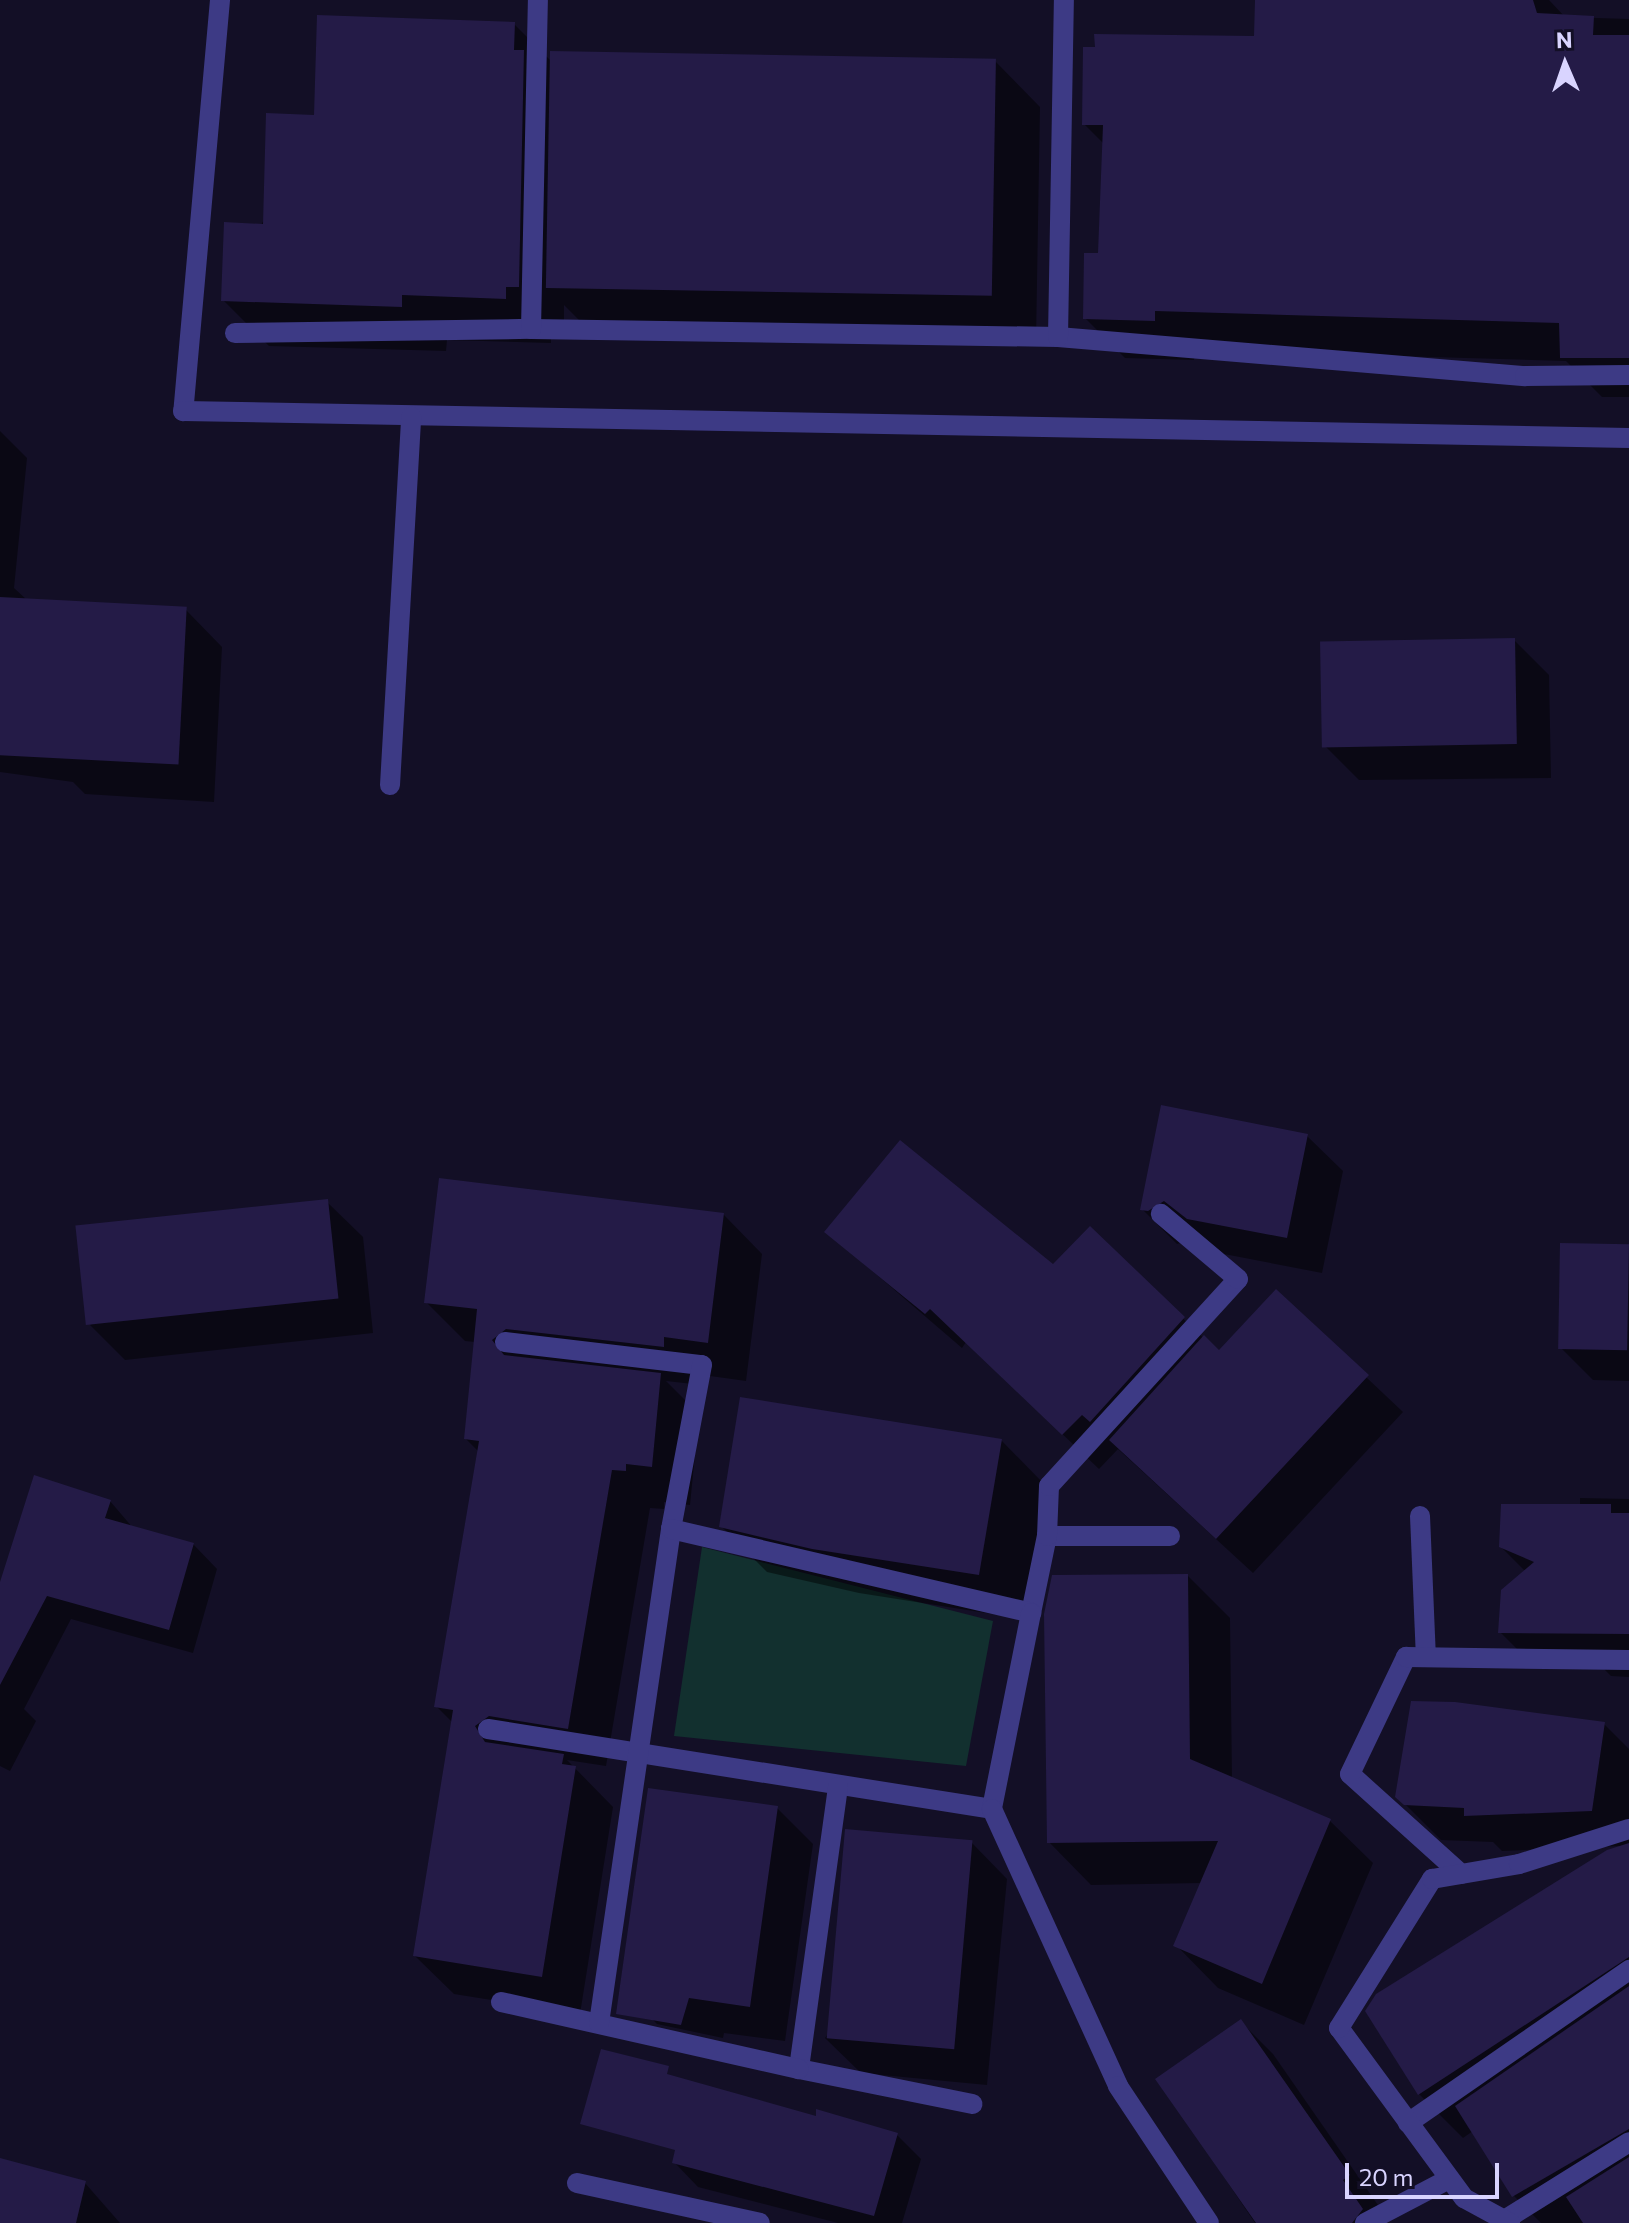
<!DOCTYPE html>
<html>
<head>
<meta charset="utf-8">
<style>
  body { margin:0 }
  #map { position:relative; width:1629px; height:2223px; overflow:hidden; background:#130f26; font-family:Commissioner,sans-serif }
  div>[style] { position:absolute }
  .green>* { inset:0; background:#12302f }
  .shadow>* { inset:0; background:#0007 }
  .building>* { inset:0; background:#241b47; transform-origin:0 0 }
  .minor>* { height:20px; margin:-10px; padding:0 10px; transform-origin:10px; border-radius:10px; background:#3d3a85 }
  span { translate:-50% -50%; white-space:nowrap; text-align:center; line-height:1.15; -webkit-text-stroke:7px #130f26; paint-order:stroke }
  .north { position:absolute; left:1525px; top:24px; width:80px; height:80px; -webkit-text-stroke:6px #130f26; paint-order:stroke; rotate:358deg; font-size:22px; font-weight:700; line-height:32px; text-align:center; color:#d9d4ff }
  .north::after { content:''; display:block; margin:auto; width:28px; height:36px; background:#d9d4ff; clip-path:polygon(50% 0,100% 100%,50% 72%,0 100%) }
  .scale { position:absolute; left:1345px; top:2163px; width:154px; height:36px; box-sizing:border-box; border:4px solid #d9d4ff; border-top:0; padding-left:10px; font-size:24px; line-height:28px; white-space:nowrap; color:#d9d4ff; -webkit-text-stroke:6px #130f26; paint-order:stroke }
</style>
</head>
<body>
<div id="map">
  <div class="green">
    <i style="clip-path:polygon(702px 1547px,993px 1621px,966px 1766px,674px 1736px)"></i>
  </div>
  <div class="shadow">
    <i style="clip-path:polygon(1257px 0,1549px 0,1565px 17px,1629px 19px,1629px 397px,1602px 397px,1566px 361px,1195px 350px,1194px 360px,1125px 358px,1085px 318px,1100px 255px,1104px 144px,1084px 124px,1256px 38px)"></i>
    <i style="clip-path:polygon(514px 24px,552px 62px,995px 61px,1040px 107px,1036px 341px,592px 333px,564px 305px,564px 332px,551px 332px,551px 343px,447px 340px,446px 351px,269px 346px,223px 300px,316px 117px)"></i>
    <i style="clip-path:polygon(0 431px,27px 458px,14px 588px,27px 600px,186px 610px,222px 647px,214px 802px,85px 794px,73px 782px,0 772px)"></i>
    <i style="clip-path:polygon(1514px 640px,1549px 675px,1551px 778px,1359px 780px,1323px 744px)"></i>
    <i style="clip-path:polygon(1307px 1136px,1343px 1171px,1322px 1273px,1224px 1254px,1201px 1236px,1177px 1244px,1142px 1209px)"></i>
    <i style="clip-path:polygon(327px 1202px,363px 1237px,373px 1333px,125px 1360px,90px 1325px)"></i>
    <i style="clip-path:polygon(724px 1215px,762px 1254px,746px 1381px,703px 1375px,702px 1385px,666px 1381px,699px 1414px,690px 1505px,664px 1502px,664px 1509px,650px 1508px,606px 1766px,567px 1760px,613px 1807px,580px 2014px,454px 1994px,415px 1956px,453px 1723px,436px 1706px,479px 1452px,466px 1439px,475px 1342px,465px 1341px,426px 1302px)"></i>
    <i style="clip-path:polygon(1090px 1229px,1219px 1353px,1276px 1292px,1403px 1412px,1253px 1573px,1118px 1449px,1099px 1469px,966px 1342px,962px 1348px,827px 1232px,1053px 1267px)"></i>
    <i style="clip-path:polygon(1629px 1246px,1629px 1381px,1593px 1380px,1561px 1348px)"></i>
    <i style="clip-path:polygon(1001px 1440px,1046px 1486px,1024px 1619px,859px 1593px,767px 1572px,721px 1526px)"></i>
    <i style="clip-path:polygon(1580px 1498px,1629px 1499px,1629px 1677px,1611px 1676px,1598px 1663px,1532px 1664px,1500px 1632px,1526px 1572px,1501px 1547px,1580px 1506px)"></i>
    <i style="clip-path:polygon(110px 1501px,133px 1528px,193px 1544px,217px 1569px,193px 1653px,71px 1619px,24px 1709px,36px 1721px,10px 1771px,0 1766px,0 1587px)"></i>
    <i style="clip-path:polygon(1188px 1576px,1230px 1618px,1232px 1779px,1330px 1821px,1373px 1863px,1304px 2025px,1218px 1988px,1176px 1945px,1202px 1883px,1091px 1885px,1049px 1842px)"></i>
    <i style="clip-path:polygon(1604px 1724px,1629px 1749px,1629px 2223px,1541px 2223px,1514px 2196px,1473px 2131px,1463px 2138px,1419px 2094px,1620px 1846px,1502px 1851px,1493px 1842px,1441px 1840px,1397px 1796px)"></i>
    <i style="clip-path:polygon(777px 1808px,813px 1844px,785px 2041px,724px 2033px,723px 2038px,657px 2024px,622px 1988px)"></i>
    <i style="clip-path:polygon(972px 1843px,1007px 1879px,987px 2085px,861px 2073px,825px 2038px)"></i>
    <i style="clip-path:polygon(1241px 2022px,1273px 2054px,1380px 2208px,1381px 2223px,1255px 2223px,1158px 2079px)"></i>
    <i style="clip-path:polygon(817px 2119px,897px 2135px,921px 2159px,902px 2223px,838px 2223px,698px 2187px,674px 2162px)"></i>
    <i style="clip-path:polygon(0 2160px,85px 2183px,120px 2223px,0 2223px)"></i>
  </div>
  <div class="building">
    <i style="clip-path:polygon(1255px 0,1533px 0,1537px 13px,1594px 16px,1593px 35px,1629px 35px,1629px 358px,1560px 358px,1559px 323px,1155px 311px,1155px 321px,1083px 319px,1084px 253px,1098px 253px,1103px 125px,1082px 125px,1083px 47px,1095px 47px,1094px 34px,1254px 36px)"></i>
    <i style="clip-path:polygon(317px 15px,515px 22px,514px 50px,524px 50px,519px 287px,506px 287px,506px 299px,402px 295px,402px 307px,221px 301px,224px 222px,263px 224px,266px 113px,314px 115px)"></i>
    <i style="left:550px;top:51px;width:446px;height:237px;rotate:1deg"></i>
    <i style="left:0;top:597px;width:187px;height:158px;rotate:3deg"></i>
    <i style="left:1515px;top:638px;width:106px;height:195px;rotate:89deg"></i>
    <i style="clip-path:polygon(1161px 1105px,1308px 1134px,1287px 1238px,1187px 1219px,1164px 1201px,1148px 1211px,1140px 1210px)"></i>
    <i style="clip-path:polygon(900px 1140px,1053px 1264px,1090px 1226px,1185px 1317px,1090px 1422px,1082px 1415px,1062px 1435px,930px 1309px,925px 1314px,824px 1232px)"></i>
    <i style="clip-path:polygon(439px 1178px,724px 1213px,708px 1343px,664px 1337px,664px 1347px,506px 1329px,492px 1340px,504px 1355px,661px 1373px,652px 1467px,626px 1464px,626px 1471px,612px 1470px,568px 1729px,489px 1716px,475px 1726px,485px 1742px,564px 1754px,562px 1764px,576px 1766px,542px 1977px,413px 1956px,453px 1710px,434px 1707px,479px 1441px,464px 1439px,477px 1309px,424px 1303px)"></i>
    <i style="left:328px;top:1199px;width:100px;height:254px;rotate:84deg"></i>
    <i style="left:1560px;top:1243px;width:69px;height:106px;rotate:1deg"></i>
    <i style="clip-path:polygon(1276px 1289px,1369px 1375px,1216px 1539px,1109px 1440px,1204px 1335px,1219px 1350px)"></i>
    <i style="clip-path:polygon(740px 1397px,1002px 1439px,979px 1575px,812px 1549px,719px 1527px)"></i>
    <i style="clip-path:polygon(34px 1475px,111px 1500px,105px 1518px,194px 1543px,169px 1630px,47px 1596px,0 1685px,0 1582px)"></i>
    <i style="clip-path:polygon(1501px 1504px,1611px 1504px,1611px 1513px,1629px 1513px,1629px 1634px,1498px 1633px,1501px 1590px,1534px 1562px,1499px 1547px)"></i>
    <i style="clip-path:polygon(1188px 1574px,1190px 1759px,1331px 1819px,1262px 1984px,1173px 1946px,1218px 1841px,1047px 1843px,1044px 1614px,1052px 1575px)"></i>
    <i style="clip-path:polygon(1411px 1701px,1455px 1702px,1605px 1722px,1592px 1811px,1464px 1816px,1464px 1808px,1404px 1805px,1395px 1797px)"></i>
    <i style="clip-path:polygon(648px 1788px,778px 1806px,750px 2007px,689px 1998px,681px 2025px,616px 2014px)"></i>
    <i style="left:845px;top:1829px;width:128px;height:210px;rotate:5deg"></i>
    <i style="clip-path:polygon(1629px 1843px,1629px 1957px,1418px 2095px,1365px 2011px,1376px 1994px,1607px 1850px)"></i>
    <i style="clip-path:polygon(1629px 1986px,1629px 2129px,1512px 2197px,1455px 2106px)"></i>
    <i style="clip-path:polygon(1241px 2019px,1350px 2175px,1343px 2180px,1363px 2209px,1352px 2223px,1256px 2223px,1155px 2079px)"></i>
    <i style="clip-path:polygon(601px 2049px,669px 2066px,667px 2074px,816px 2116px,816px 2109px,898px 2133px,874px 2216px,672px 2163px,675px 2150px,580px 2124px)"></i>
    <i style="clip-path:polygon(1629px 2157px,1629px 2223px,1583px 2223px,1566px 2197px)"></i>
    <i style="clip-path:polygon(0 2158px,86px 2181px,76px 2223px,0 2223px)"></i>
  </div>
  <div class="minor">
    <i style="left:220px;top:0;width:413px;rotate:95.1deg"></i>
    <i style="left:183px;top:411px;width:1446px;rotate:1.07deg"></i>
    <i style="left:531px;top:329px;width:527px;rotate:0.87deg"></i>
    <i style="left:1058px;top:337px;width:469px;rotate:4.8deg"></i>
    <i style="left:1525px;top:376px;width:104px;rotate:-0.6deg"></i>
    <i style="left:235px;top:333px;width:296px;rotate:-0.8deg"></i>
    <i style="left:531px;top:329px;width:329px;rotate:-88.8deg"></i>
    <i style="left:1058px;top:337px;width:337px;rotate:-89deg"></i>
    <i style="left:390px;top:785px;width:369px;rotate:-86.7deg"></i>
    <i style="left:505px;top:1342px;width:198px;rotate:6.7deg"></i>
    <i style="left:702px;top:1365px;width:167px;rotate:100.7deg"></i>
    <i style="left:1420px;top:1516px;width:141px;rotate:87.6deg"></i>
    <i style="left:1047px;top:1536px;width:123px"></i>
    <i style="left:1031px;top:1613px;width:79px;rotate:-78.3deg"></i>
    <i style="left:1047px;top:1536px;width:50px;rotate:-87.7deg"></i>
    <i style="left:1049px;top:1486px;width:280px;rotate:-47.6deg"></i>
    <i style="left:1238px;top:1279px;width:101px;rotate:-139.8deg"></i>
    <i style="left:488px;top:1729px;width:510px;rotate:9.02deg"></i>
    <i style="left:838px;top:1787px;width:285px;rotate:97.9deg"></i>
    <i style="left:799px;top:2069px;width:177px;rotate:11.4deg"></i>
    <i style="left:1461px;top:1874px;width:149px;rotate:-138deg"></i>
    <i style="left:1350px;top:1774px;width:130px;rotate:-64.4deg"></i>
    <i style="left:1406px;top:1657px;width:223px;rotate:0.8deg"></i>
    <i style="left:501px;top:2002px;width:305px;rotate:12.7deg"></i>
    <i style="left:599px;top:2023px;width:499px;rotate:-81.7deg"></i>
    <i style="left:671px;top:1529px;width:370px;rotate:13.1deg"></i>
    <i style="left:1031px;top:1613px;width:200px;rotate:101.3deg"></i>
    <i style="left:992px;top:1809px;width:304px;rotate:65.5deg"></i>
    <i style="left:1118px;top:2086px;width:164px;rotate:56.4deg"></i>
    <i style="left:1408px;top:2123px;width:269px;rotate:-34.7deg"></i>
    <i style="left:577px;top:2183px;width:187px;rotate:12.3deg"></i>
    <i style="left:1506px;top:2219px;width:145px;rotate:-32deg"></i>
    <i style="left:1365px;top:2223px;width:95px;rotate:-27.6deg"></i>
    <i style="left:1510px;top:2223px;width:52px;rotate:-151.5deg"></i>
    <i style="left:1464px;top:2198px;width:211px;rotate:-126.3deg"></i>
    <i style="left:1339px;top:2028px;width:176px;rotate:-58deg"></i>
    <i style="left:1432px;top:1879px;width:88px;rotate:-9.8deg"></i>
    <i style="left:1519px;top:1864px;width:115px;rotate:-17.7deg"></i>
  </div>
  <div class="north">N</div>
  <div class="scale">20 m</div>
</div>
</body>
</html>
